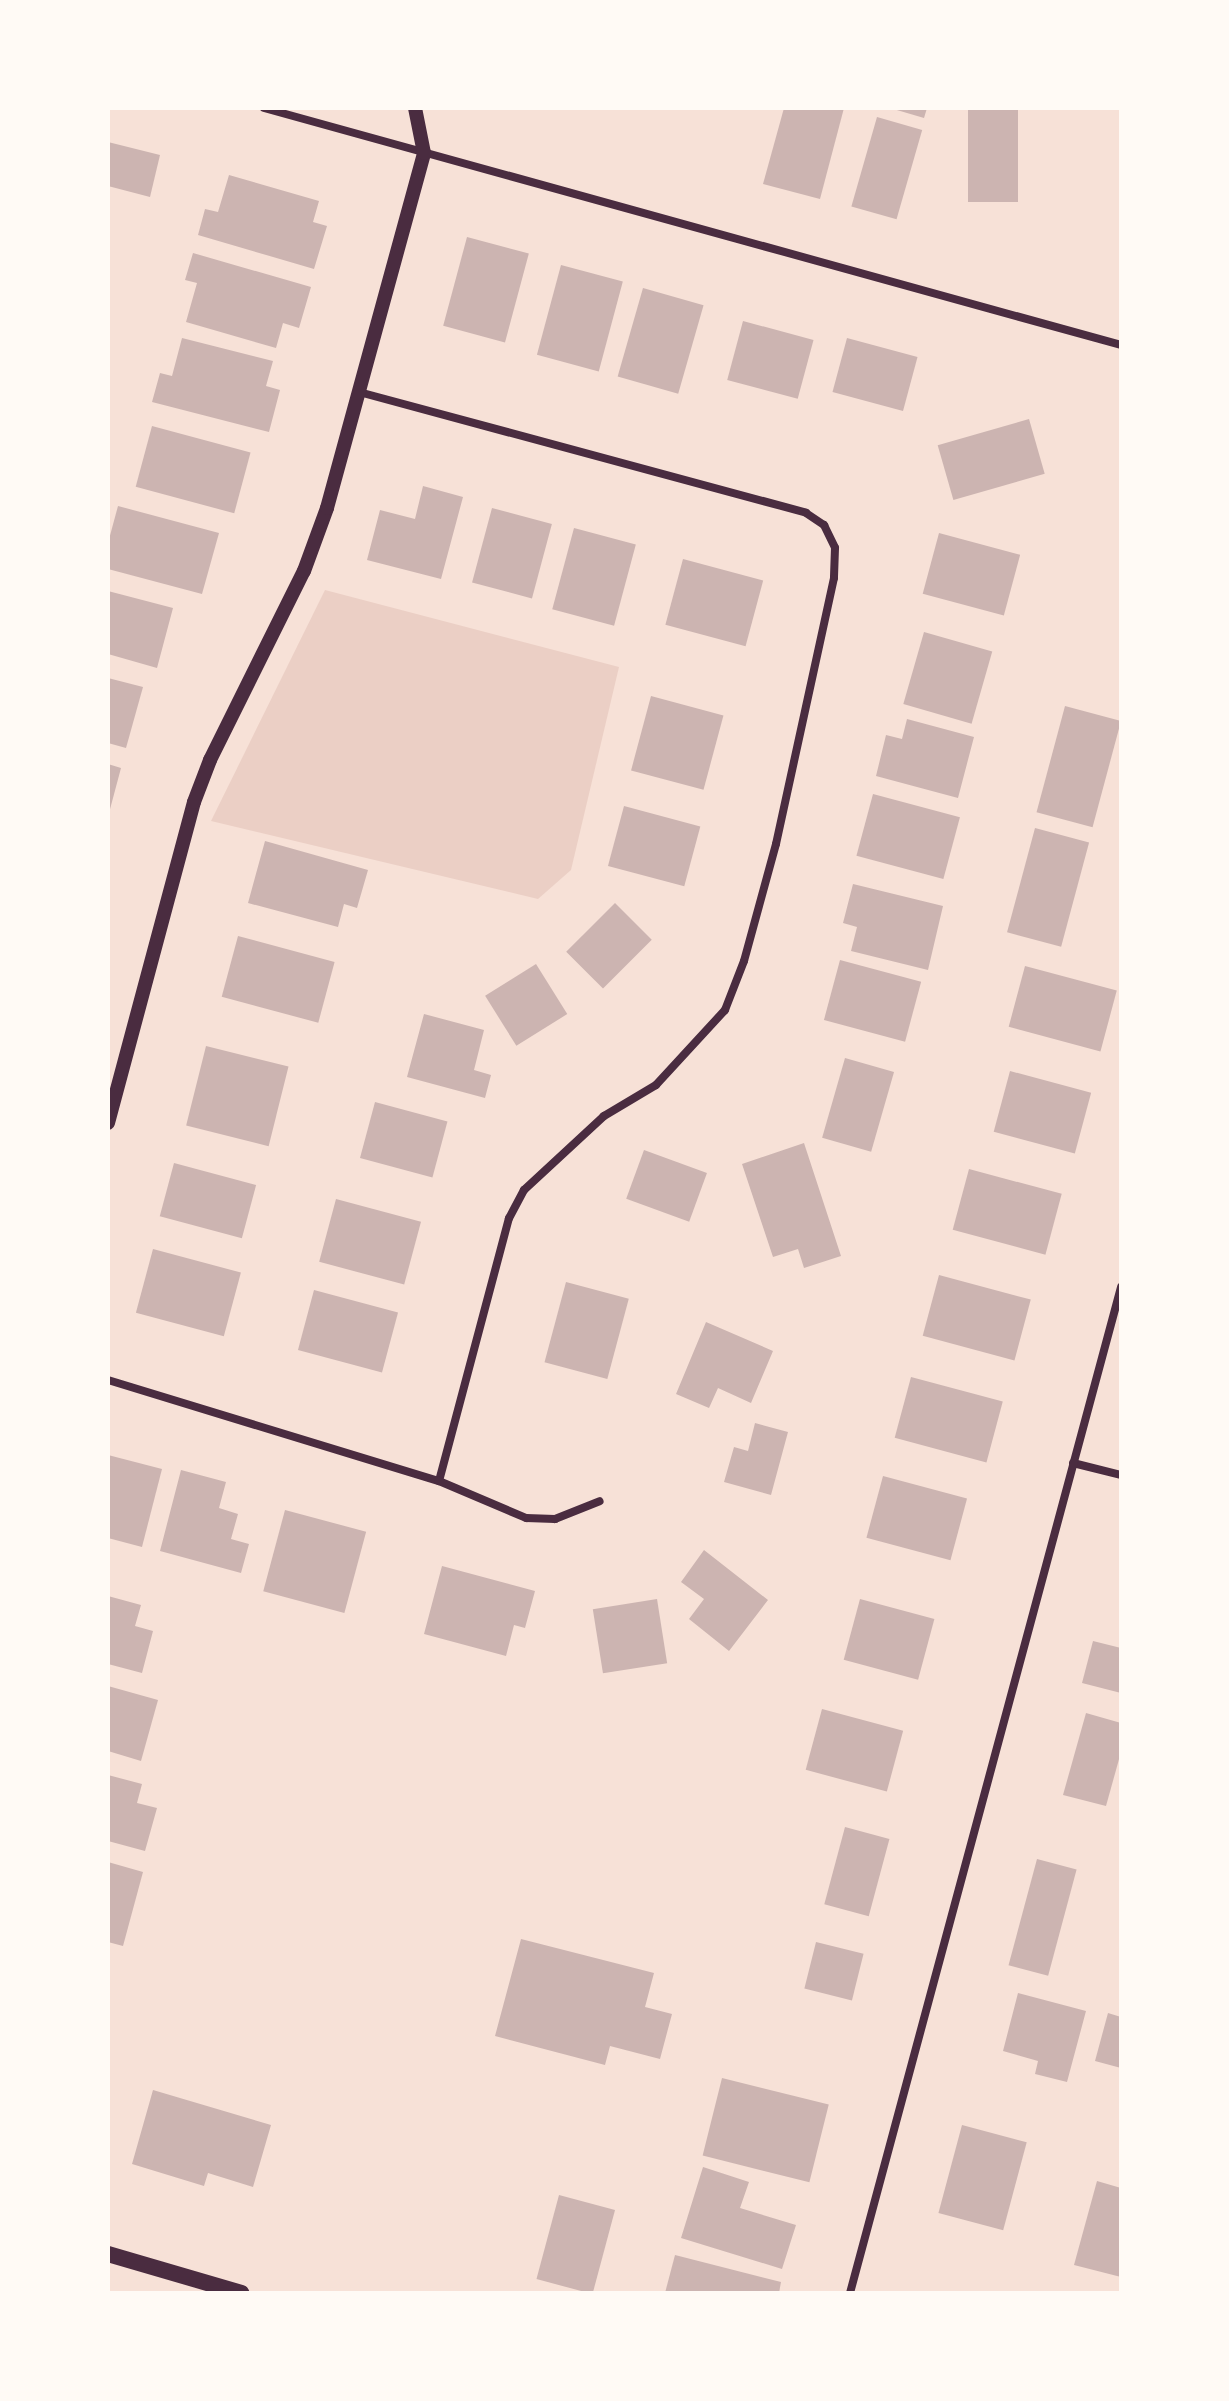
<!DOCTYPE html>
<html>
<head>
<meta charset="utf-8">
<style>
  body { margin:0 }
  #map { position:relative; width:1229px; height:2401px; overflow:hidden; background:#f7e1d7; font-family:"DM Sans",sans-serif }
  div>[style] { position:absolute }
  .green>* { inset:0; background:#ebcfc5 }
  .building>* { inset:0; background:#ccb4b1; transform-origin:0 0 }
  .minor>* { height:8px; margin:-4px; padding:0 4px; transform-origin:4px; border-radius:4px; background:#4a2c40 }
  .tertiary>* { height:14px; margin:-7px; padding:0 7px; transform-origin:7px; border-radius:7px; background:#4a2c40 }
  .secondary>* { height:16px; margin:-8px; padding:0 8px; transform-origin:8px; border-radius:8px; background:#4a2c40 }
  span { translate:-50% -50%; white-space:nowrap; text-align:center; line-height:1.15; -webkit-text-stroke:6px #fffaf5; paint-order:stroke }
  .frame { position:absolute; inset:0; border:110px solid #fffaf5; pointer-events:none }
</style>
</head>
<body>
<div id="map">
  <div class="green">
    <i style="clip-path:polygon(325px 590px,619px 667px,571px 870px,538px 899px,211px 821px)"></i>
  </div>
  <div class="building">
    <i style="clip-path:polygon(784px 108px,844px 108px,820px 199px,763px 184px)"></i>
    <i style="clip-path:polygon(890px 108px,927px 108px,924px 118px)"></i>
    <i style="left:968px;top:108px;width:50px;height:94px"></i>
    <i style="left:877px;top:117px;width:47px;height:93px;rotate:16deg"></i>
    <i style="clip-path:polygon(108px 142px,160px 155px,150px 197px,108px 186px)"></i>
    <i style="clip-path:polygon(229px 175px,319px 201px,313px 222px,327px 226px,314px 269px,198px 235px,205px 209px,218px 212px)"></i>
    <i style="left:467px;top:237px;width:64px;height:92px;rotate:15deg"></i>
    <i style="clip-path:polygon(193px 253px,311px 287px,299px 328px,283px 323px,276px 348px,186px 322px,197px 283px,185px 280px)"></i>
    <i style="left:561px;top:265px;width:64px;height:93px;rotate:15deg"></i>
    <i style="left:643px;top:288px;width:63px;height:92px;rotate:16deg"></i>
    <i style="left:743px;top:321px;width:73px;height:61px;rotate:15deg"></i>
    <i style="clip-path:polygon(182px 338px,273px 361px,266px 386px,280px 390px,269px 432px,152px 402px,160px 373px,172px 376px)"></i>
    <i style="left:847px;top:338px;width:73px;height:56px;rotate:15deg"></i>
    <i style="left:1029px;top:419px;width:57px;height:95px;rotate:74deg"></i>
    <i style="left:152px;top:426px;width:102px;height:63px;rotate:15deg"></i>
    <i style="clip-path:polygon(423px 486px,463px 497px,441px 579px,367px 560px,380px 510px,415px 519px)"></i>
    <i style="clip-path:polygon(118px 506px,219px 533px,202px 594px,108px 569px,108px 543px)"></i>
    <i style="left:492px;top:508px;width:62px;height:77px;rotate:15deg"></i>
    <i style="left:574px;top:528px;width:64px;height:84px;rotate:15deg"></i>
    <i style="left:939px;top:533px;width:84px;height:63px;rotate:15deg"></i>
    <i style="left:683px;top:559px;width:83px;height:68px;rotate:15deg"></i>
    <i style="clip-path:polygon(108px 591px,173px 608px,157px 668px,108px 654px)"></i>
    <i style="left:924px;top:632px;width:71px;height:75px;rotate:16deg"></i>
    <i style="clip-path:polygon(108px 678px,143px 687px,126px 748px,108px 743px)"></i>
    <i style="left:651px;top:696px;width:75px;height:77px;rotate:15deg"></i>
    <i style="left:1065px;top:706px;width:58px;height:110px;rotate:15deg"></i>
    <i style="clip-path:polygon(907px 719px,974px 737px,958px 798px,876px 776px,886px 735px,902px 739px)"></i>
    <i style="clip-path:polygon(108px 764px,121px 768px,109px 813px,108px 812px)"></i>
    <i style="left:873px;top:794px;width:90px;height:64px;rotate:15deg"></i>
    <i style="left:624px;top:806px;width:79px;height:62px;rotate:15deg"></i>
    <i style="left:1035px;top:828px;width:56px;height:108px;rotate:15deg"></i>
    <i style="clip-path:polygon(265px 841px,368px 870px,357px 908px,344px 904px,338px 927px,248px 903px)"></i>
    <i style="clip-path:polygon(853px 884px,943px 906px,928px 970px,851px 951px,857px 927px,843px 923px)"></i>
    <i style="left:615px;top:903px;width:52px;height:69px;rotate:45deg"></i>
    <i style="left:238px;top:936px;width:100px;height:63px;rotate:15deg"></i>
    <i style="left:840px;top:960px;width:84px;height:62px;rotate:15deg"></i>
    <i style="left:536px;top:964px;width:59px;height:60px;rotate:58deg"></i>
    <i style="left:1025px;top:966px;width:95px;height:63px;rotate:15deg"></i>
    <i style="clip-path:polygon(424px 1014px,484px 1030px,474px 1070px,491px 1075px,485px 1098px,407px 1077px)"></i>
    <i style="left:206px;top:1046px;width:85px;height:82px;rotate:14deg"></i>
    <i style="left:845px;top:1058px;width:51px;height:83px;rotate:16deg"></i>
    <i style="left:1010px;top:1071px;width:84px;height:63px;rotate:15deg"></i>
    <i style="left:375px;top:1102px;width:75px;height:58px;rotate:15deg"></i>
    <i style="clip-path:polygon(804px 1143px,841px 1256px,804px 1268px,798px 1249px,773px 1257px,742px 1164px)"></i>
    <i style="left:644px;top:1150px;width:67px;height:52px;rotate:20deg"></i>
    <i style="left:174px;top:1163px;width:85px;height:55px;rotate:15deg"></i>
    <i style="left:969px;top:1169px;width:96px;height:63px;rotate:15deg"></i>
    <i style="left:336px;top:1199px;width:88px;height:65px;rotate:15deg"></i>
    <i style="left:153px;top:1249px;width:91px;height:66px;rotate:15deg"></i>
    <i style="left:939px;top:1275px;width:95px;height:63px;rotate:15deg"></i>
    <i style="left:566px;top:1282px;width:65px;height:83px;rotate:15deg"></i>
    <i style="left:314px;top:1290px;width:87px;height:62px;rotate:15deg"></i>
    <i style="clip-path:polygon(706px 1322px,773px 1351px,751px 1403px,718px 1388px,709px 1408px,676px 1394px)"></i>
    <i style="left:911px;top:1377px;width:95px;height:63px;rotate:15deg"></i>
    <i style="clip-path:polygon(755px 1423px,788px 1432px,771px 1495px,724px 1482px,734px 1447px,748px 1451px)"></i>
    <i style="clip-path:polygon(108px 1455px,162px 1469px,142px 1547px,108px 1538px)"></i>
    <i style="clip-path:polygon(181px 1470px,226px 1482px,219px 1508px,238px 1514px,231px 1539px,249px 1544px,241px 1573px,160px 1551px)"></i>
    <i style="left:883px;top:1476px;width:87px;height:64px;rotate:15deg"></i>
    <i style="left:285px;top:1510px;width:84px;height:84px;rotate:15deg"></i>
    <i style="clip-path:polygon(704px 1550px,768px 1600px,729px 1651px,689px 1619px,704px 1599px,681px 1582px)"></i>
    <i style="clip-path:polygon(442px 1566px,535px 1591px,525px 1628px,514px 1625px,506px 1656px,424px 1634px)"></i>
    <i style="clip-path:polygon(108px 1596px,141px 1605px,135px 1626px,153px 1631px,142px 1673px,108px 1664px)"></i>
    <i style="left:657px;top:1599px;width:65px;height:65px;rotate:81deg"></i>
    <i style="left:860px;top:1599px;width:77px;height:63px;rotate:15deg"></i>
    <i style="clip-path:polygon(1093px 1641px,1121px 1648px,1121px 1693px,1082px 1683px)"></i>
    <i style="clip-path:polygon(108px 1686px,158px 1700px,141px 1761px,108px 1751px)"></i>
    <i style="left:822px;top:1709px;width:84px;height:63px;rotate:15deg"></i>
    <i style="clip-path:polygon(1086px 1713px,1121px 1723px,1121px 1752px,1106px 1806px,1063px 1795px)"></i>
    <i style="clip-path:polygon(108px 1775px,142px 1784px,137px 1803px,157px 1808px,145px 1851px,108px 1841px)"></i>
    <i style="left:845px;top:1827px;width:46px;height:80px;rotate:15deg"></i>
    <i style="left:1037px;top:1859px;width:41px;height:110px;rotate:15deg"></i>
    <i style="clip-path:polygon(108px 1862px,143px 1872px,123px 1946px,108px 1942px)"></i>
    <i style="clip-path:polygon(521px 1939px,654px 1973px,645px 2007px,672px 2014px,660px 2059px,610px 2046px,605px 2065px,495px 2036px)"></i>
    <i style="left:816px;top:1942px;width:49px;height:48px;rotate:14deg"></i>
    <i style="clip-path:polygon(1018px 1993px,1086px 2011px,1067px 2082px,1035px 2074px,1038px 2061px,1003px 2051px)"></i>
    <i style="clip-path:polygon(1108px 2013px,1121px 2017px,1121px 2068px,1095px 2061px)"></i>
    <i style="left:722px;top:2078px;width:110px;height:80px;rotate:14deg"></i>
    <i style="clip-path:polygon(153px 2090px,271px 2125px,253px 2187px,208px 2173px,204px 2186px,132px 2164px)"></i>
    <i style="left:962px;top:2125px;width:67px;height:91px;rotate:15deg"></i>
    <i style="clip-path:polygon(703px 2167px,749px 2182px,740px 2208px,796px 2225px,782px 2269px,681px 2238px)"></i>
    <i style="clip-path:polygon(1097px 2181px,1121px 2188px,1121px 2277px,1074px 2265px)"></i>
    <i style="left:559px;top:2195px;width:58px;height:87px;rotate:15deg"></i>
    <i style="clip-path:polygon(675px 2255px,781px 2282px,779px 2293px,665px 2293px)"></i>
  </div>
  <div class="minor">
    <i style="left:264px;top:108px;width:889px;rotate:15.46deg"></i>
    <i style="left:359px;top:392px;width:463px;rotate:15.1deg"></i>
    <i style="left:806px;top:513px;width:22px;rotate:34deg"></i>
    <i style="left:824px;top:525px;width:25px;rotate:64deg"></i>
    <i style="left:835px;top:548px;width:30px;rotate:92deg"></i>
    <i style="left:834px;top:578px;width:272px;rotate:102.3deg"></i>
    <i style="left:776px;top:844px;width:121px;rotate:105.3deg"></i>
    <i style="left:744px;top:961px;width:53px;rotate:111.2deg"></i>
    <i style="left:725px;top:1010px;width:102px;rotate:132.6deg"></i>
    <i style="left:656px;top:1085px;width:61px;rotate:149.2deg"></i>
    <i style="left:604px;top:1116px;width:109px;rotate:137.2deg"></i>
    <i style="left:524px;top:1190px;width:32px;rotate:118deg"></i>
    <i style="left:509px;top:1218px;width:272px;rotate:104.9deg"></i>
    <i style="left:108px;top:1380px;width:346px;rotate:17deg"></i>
    <i style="left:439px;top:1481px;width:95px;rotate:23deg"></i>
    <i style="left:526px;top:1518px;width:29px;rotate:2deg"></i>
    <i style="left:555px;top:1519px;width:48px;rotate:-21.8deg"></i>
    <i style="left:1073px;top:1463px;width:49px;rotate:14deg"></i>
    <i style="left:850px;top:2293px;width:1042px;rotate:-74.92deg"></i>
  </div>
  <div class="tertiary">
    <i style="left:108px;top:1123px;width:332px;rotate:-75deg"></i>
    <i style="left:194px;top:802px;width:45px;rotate:-69.1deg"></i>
    <i style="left:210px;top:760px;width:211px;rotate:-63.6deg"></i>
    <i style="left:304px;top:571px;width:67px;rotate:-69.9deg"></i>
    <i style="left:327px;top:508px;width:368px;rotate:-74.7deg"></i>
    <i style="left:424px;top:153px;width:46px;rotate:-101.3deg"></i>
  </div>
  <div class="secondary">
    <i style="left:108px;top:2254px;width:139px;rotate:16.3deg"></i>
  </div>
  <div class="frame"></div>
</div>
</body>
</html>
